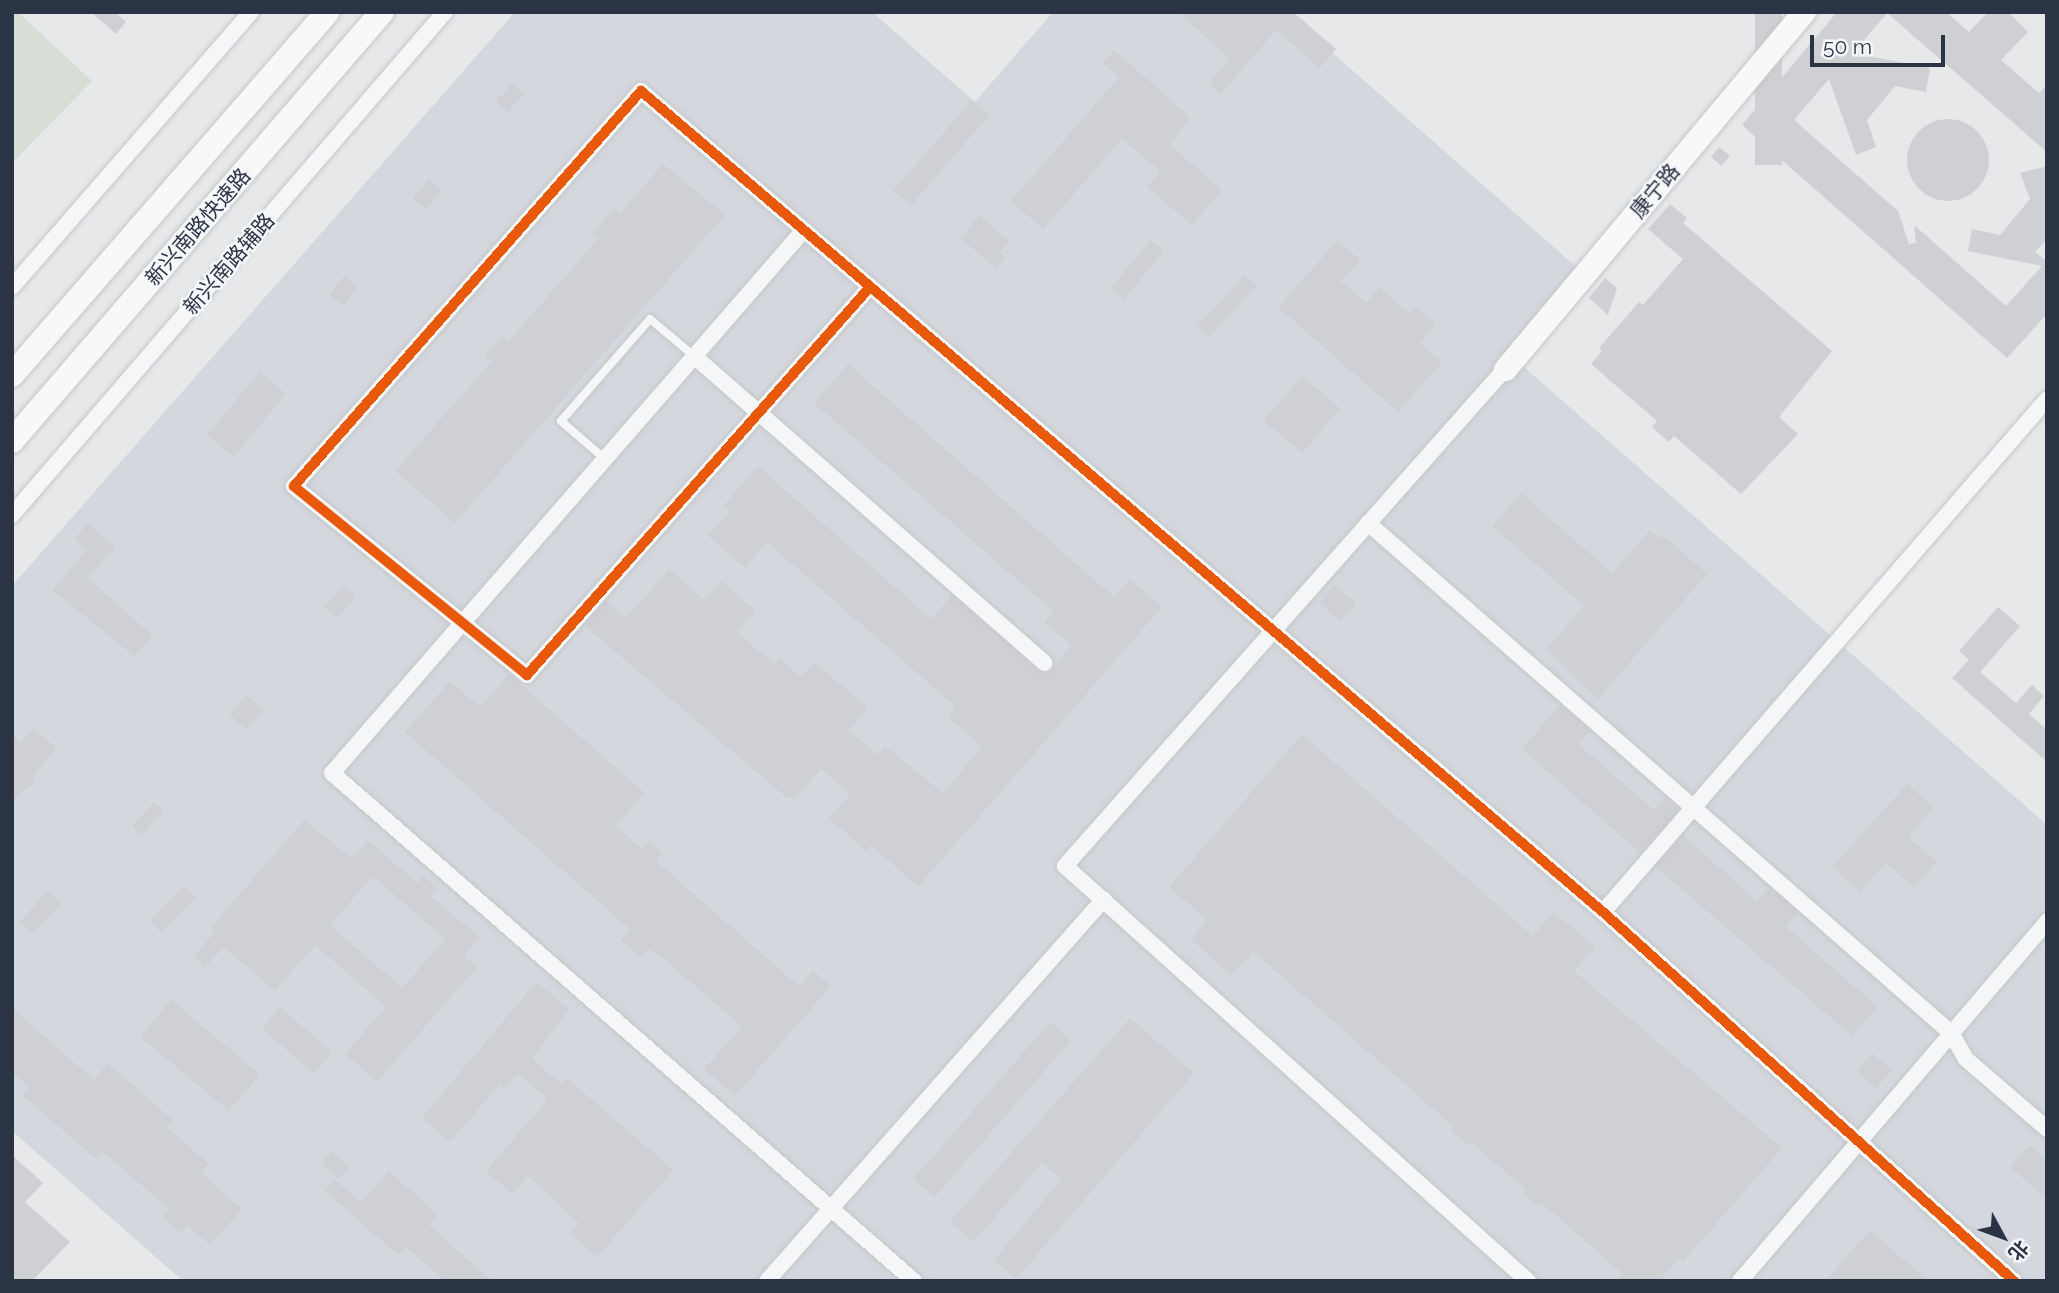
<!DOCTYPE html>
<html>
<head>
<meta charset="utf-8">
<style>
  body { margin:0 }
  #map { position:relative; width:2059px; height:1293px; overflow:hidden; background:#e6e8ea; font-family:Raleway,"Noto Sans SC",sans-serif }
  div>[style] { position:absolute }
  .built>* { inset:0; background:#d4d7dd }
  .green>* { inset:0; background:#d6ded6 }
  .building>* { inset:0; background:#ced0d3; transform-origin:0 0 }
  .round { border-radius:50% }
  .roads { filter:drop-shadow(0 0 2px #c4c6c8) drop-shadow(0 0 2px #c4c6c8) }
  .lane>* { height:8px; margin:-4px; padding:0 4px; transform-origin:4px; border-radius:4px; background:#f5f6f7 }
  .street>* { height:16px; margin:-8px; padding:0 8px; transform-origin:8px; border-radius:8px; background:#f5f6f7 }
  .secondary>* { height:23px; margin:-11.5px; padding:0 11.5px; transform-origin:11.5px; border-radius:11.5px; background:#f8f8f8 }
  .primary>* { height:24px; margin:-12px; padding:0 12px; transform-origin:12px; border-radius:12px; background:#f8f8f8 }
  .cycleway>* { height:10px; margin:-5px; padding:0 5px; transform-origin:5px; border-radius:5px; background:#e8590c }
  span { translate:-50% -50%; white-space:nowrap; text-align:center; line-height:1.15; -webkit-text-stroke:5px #f4f6f9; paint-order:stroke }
  .street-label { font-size:21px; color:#2b3445 }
  .frame { position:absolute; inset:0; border:14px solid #2b3445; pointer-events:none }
  .north { position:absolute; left:1968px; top:1202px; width:70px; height:70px; -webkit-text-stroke:5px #f4f6f9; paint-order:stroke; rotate:131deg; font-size:19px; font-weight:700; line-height:28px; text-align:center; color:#2b3445 }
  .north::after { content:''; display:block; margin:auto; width:24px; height:32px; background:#2b3445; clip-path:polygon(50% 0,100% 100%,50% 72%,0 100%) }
  .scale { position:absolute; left:1810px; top:35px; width:135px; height:32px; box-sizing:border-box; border:4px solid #2b3445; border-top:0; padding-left:9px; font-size:21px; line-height:24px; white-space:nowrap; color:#2b3445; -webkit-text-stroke:5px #f4f6f9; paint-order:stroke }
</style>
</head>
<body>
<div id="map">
  <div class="built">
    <i style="clip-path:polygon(515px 12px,872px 12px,975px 102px,1053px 12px,1286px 12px,1590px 279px,1518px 362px,2047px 825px,2047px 1281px,183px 1281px,12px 1131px,12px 586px)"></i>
  </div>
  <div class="green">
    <i style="clip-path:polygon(12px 12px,18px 12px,92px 81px,12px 163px)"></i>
  </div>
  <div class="building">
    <i style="clip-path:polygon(91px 12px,115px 12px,126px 22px,116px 34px)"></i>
    <i style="clip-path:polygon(1178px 12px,1293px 12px,1336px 49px,1320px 68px,1276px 30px,1221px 94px,1209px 84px,1230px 59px)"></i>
    <i style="left:1755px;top:12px;width:27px;height:153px"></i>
    <i style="clip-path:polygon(1837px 12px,1946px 12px,1969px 32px,1988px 12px,2008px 12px,2028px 32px,2001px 60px,2039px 93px,2047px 85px,2047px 152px,1887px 13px,1853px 53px,1930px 68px,1926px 92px,1895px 86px,1867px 120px,1876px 147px,1856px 155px,1829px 79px,1794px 120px,1898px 211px,1909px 244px,1916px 243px,1914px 225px,2006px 306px,2042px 266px,1968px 251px,1972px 229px,2000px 235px,2030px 199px,2020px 173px,2047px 166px,2047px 239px,2035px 252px,2047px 261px,2047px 314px,2007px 358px,1742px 125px)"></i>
    <i style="clip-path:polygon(1114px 50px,1190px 117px,1170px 145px,1222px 190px,1192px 225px,1147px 187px,1160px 171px,1122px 139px,1043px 229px,1011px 201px,1119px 77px,1103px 63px)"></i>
    <i style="left:513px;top:83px;width:16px;height:25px;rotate:43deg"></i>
    <i style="left:972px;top:100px;width:23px;height:120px;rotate:41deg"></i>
    <i class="round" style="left:1907px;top:119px;width:82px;height:82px"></i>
    <i style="left:1719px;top:147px;width:14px;height:13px;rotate:39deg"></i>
    <i style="clip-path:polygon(663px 164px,725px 215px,455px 523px,395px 471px,492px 361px,485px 355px,502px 336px,508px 342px,598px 239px,592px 234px,614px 208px,620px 213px)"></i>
    <i style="left:429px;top:179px;width:17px;height:25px;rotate:40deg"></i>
    <i style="clip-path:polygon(1670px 204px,1687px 218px,1683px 223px,1832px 351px,1779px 417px,1798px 434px,1741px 494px,1674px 436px,1669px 442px,1652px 427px,1657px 421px,1591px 364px,1602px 351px,1599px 348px,1639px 302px,1643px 305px,1683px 259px,1648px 229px)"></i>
    <i style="clip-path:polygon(979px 216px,1009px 241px,999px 252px,1005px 258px,996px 268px,960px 238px)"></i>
    <i style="left:1151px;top:240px;width:17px;height:63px;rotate:40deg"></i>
    <i style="clip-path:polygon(1338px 240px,1360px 260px,1340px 281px,1366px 303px,1379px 288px,1409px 313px,1415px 306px,1436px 324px,1420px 343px,1442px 362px,1398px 412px,1278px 307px)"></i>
    <i style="left:1245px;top:275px;width:16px;height:70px;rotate:43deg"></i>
    <i style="left:344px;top:276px;width:18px;height:24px;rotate:38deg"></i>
    <i style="clip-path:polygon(1605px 278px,1617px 288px,1608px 315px,1589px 298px)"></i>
    <i style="clip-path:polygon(848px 364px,1114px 597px,1130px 579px,1162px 607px,918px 887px,871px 845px,866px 851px,829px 818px,850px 794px,821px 769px,795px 799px,787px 798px,585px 626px,606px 601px,626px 618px,669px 569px,704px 600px,721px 581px,756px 611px,737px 632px,774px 664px,780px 658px,801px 677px,814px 662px,868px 708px,849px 730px,878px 755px,885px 746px,943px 793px,982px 747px,948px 717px,956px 707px,767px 542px,745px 568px,708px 536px,729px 512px,723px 506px,758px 466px,931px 619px,952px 595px,1044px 676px,1053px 669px,1071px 645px,1044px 622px,1053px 611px,814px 403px)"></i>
    <i style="left:260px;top:372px;width:34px;height:82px;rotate:40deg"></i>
    <i style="left:1302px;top:376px;width:50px;height:59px;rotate:40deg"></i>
    <i style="clip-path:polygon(1521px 493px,1612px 573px,1650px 530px,1661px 539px,1664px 536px,1707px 574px,1597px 700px,1546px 649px,1584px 606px,1492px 526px)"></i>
    <i style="clip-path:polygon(88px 523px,115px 547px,88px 578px,152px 635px,134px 656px,52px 590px,87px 550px,74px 539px)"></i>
    <i style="left:343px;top:585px;width:17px;height:29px;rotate:40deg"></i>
    <i style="left:1335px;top:585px;width:28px;height:24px;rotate:41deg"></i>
    <i style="clip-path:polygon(1998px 607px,2020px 626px,1980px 672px,2016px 703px,2032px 685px,2044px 696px,2029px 714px,2047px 730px,2047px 762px,1952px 678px,1969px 660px,1959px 651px)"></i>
    <i style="clip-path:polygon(509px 674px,645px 793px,616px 826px,642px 849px,649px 840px,663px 853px,656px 861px,799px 986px,813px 970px,831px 986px,735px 1096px,704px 1069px,742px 1027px,669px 963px,649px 949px,641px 958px,621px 940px,630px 929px,405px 732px,450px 681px,480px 707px)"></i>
    <i style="left:247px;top:695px;width:23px;height:26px;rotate:43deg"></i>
    <i style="clip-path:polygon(1560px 705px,1590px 731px,1578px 744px,1654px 810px,1665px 798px,1678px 810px,1640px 853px,1522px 749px)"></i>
    <i style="clip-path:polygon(34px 728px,56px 748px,32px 778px,36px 781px,12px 801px,12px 735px,21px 743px)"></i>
    <i style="clip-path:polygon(1302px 734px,1533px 936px,1554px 912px,1595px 947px,1574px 971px,1782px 1148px,1683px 1262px,1679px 1258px,1659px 1281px,1615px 1281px,1622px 1273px,1543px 1204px,1539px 1207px,1522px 1192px,1525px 1189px,1471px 1142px,1468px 1145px,1451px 1131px,1454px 1127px,1253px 951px,1231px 976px,1191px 939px,1207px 920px,1169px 887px)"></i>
    <i style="clip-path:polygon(1907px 784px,1934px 808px,1908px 837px,1937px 862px,1914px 888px,1886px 863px,1860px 892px,1832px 867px)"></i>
    <i style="left:154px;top:802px;width:13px;height:33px;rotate:42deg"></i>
    <i style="clip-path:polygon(evenodd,304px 820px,352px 858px,368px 840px,417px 883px,424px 876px,438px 889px,431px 896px,480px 938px,464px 956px,477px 967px,377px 1082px,345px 1054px,386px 1007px,315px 945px,275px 991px,224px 947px,205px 967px,193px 957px,215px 932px,210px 928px,304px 820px,373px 876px,445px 939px,402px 988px,330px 925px,373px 876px)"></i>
    <i style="clip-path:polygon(1683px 835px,1757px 901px,1769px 888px,1798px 913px,1786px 927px,1878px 1007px,1852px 1036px,1656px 867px)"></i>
    <i style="left:184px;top:886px;width:17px;height:49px;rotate:45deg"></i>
    <i style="left:48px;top:891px;width:18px;height:41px;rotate:43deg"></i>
    <i style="clip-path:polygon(536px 982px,569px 1009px,532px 1059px,561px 1084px,567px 1078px,673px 1170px,597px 1257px,570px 1234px,579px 1223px,528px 1176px,512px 1194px,486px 1171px,548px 1099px,518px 1074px,505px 1088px,500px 1084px,450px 1142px,422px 1118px)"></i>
    <i style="left:171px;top:1000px;width:116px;height:48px;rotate:40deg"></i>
    <i style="left:280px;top:1007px;width:69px;height:28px;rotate:41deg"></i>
    <i style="clip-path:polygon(12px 1008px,94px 1080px,108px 1063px,173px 1120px,167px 1127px,209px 1164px,201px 1173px,242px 1209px,210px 1245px,188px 1226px,181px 1233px,162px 1217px,169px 1209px,103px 1152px,96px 1159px,22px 1095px,29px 1087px,12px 1073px)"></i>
    <i style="clip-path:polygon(1130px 1018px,1194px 1073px,1016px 1279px,994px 1260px,1061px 1179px,1042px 1163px,973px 1242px,950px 1222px)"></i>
    <i style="left:1050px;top:1022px;width:28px;height:208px;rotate:41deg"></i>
    <i style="left:1872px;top:1053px;width:26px;height:24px;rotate:40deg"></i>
    <i style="clip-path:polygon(2030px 1145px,2047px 1160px,2047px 1199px,2010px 1167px)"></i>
    <i style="left:331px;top:1152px;width:23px;height:15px;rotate:41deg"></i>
    <i style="clip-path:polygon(12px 1155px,43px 1183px,25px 1202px,70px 1242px,32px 1281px,12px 1281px)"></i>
    <i style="clip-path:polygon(389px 1171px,438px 1215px,429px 1225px,492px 1281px,444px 1281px,405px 1246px,398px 1255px,325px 1191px,335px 1180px,361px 1202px)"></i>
    <i style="clip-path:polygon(1870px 1230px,1889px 1247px,1928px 1281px,1825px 1281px)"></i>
  </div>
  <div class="roads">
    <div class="lane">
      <i style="left:605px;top:459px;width:58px;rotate:-139.2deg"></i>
      <i style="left:561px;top:421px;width:135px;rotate:-48.9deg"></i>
      <i style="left:650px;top:319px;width:57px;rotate:40.1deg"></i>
    </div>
    <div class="street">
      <i style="left:804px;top:230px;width:719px;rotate:131deg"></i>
      <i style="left:332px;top:773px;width:773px;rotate:41.12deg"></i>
      <i style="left:12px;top:287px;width:364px;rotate:-49deg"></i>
      <i style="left:870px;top:287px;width:518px;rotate:131.48deg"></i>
      <i style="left:527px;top:675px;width:300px;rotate:-141deg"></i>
      <i style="left:294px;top:486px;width:526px;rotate:-48.7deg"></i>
      <i style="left:641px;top:91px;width:1265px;rotate:40.48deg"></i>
      <i style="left:1603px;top:912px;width:552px;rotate:41.92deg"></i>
      <i style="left:694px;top:356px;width:466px;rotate:41.2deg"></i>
      <i style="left:1505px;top:369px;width:664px;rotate:131.52deg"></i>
      <i style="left:1065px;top:866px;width:622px;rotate:41.87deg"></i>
      <i style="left:12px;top:515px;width:664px;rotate:-49.28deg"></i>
      <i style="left:1368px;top:523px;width:775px;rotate:41.18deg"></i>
      <i style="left:1951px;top:1033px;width:30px;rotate:60deg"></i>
      <i style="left:1966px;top:1059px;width:107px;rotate:40.8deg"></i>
      <i style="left:1603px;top:912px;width:678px;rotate:-49.12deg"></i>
      <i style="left:767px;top:1281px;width:509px;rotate:-48.58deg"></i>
      <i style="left:1740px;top:1281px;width:473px;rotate:-49.5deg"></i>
    </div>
    <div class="secondary">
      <i style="left:1505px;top:369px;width:466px;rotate:-50.1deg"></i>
    </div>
    <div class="primary">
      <i style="left:12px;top:375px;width:481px;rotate:-49deg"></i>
      <i style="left:12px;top:441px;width:567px;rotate:-49.22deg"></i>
    </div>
  </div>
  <div class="cycleway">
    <i style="left:870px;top:287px;width:518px;rotate:131.48deg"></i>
    <i style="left:527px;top:675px;width:300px;rotate:-141deg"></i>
    <i style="left:294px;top:486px;width:526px;rotate:-48.7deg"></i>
    <i style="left:641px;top:91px;width:1265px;rotate:40.48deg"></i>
    <i style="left:1603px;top:912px;width:552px;rotate:41.92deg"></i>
  </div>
  <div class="street-label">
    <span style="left:1655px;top:191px;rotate:-50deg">康宁路</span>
    <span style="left:198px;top:227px;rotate:-49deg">新兴南路快速路</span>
    <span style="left:229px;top:264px;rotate:-49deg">新兴南路辅路</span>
  </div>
  <div class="frame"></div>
  <div class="north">北</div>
  <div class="scale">50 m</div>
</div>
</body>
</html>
